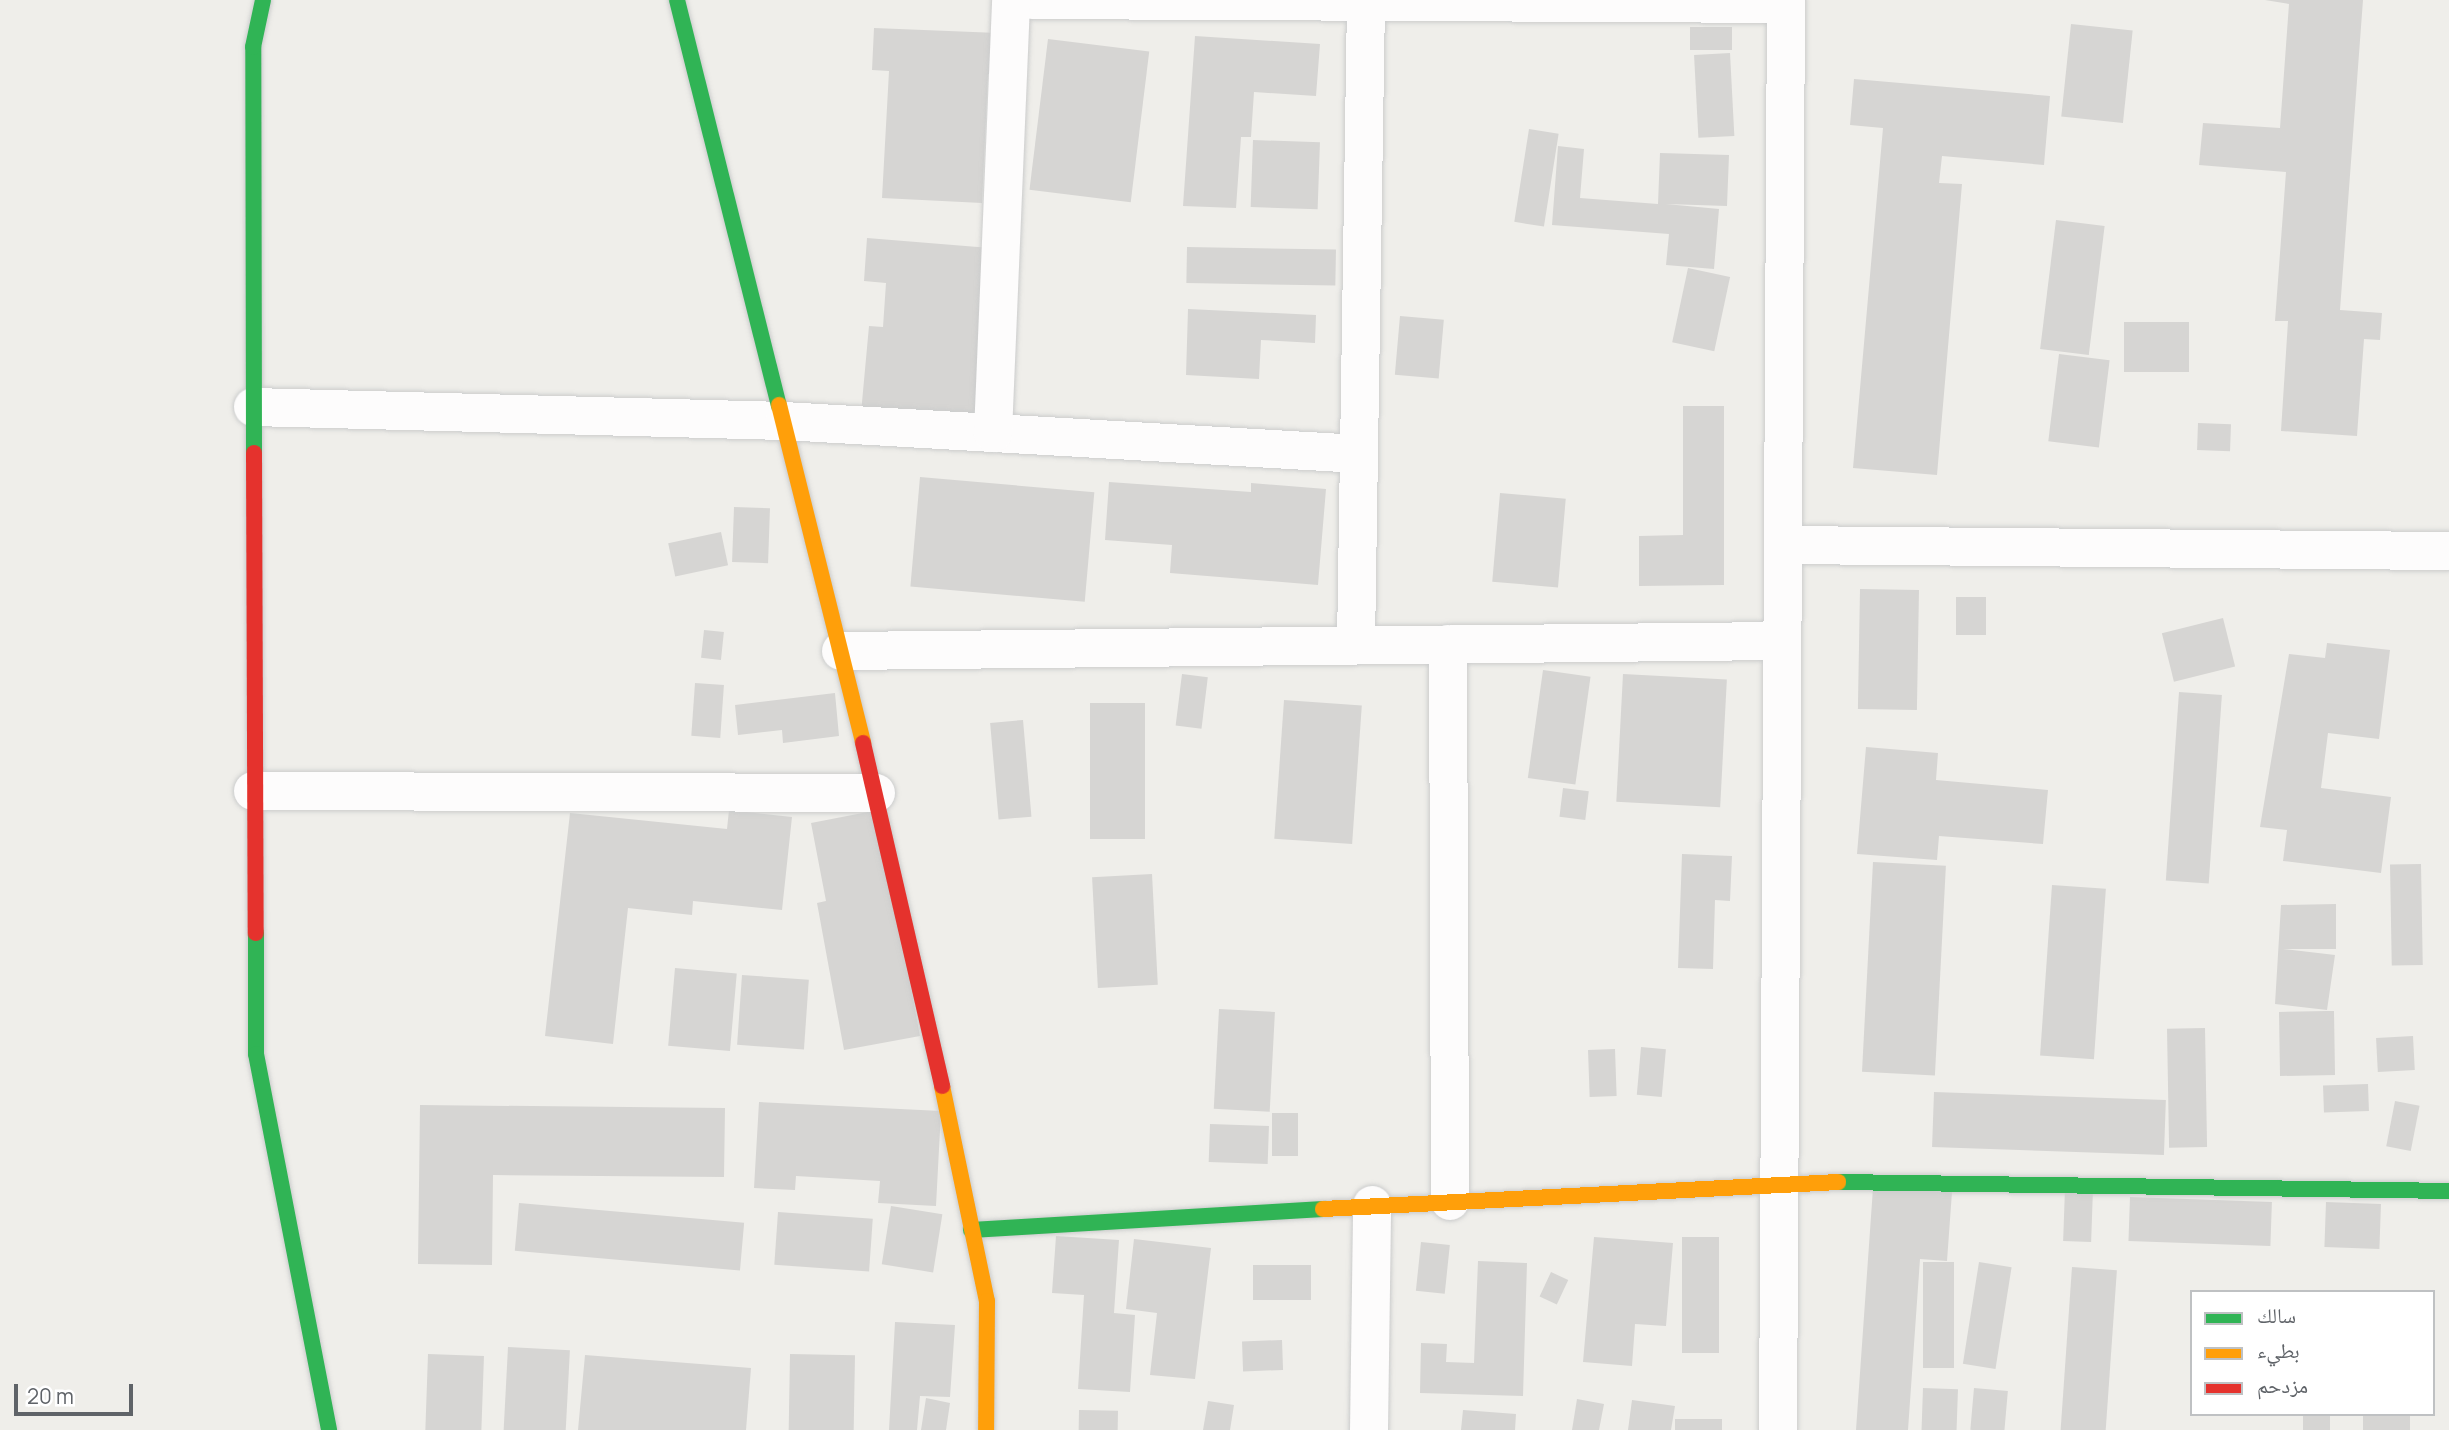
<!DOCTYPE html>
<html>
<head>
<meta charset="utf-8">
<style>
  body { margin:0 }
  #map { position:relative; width:2449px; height:1430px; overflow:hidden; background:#efeeea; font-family:Manrope,"Noto Naskh Arabic",sans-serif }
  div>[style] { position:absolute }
  .building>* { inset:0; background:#d6d5d3; transform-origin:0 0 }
  .roads { filter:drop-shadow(0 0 2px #cbcccc) drop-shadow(0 0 2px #cbcccc) }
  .street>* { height:38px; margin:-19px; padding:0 19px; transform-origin:19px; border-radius:19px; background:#fdfcfc }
  .fast>* { height:16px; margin:-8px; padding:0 8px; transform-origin:8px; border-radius:8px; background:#30b455 }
  .slow>* { height:16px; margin:-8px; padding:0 8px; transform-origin:8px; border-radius:8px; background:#ff9f0a }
  .jam>* { height:16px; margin:-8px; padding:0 8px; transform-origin:8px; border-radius:8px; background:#e5322d }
  span { translate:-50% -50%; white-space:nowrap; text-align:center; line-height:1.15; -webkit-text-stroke:7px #fff; paint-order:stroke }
  .legend { position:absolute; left:2190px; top:1290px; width:245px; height:126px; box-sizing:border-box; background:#fff; border:2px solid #bfc1c3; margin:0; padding:9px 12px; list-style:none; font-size:21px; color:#5f6368 }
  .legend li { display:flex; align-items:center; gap:14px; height:35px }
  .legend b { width:35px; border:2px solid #bfc1c3 }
  .scale { position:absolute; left:14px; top:1384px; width:119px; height:32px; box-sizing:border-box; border:4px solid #5f6368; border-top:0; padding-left:9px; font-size:21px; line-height:24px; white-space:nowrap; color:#5f6368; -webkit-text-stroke:5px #fff; paint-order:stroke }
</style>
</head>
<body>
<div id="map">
  <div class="building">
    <i style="clip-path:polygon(2265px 0,2363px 0,2340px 310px,2382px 313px,2380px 340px,2364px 339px,2357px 436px,2281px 431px,2288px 321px,2275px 321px,2286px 172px,2199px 165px,2203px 123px,2280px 128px,2289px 4px)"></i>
    <i style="left:2071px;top:24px;width:62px;height:93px;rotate:6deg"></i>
    <i style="left:1690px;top:27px;width:42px;height:23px"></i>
    <i style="clip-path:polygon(874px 28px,998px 33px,997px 74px,988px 74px,982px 203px,882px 198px,889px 71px,872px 70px)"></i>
    <i style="clip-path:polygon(1195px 36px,1320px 44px,1316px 96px,1254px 92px,1251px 137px,1241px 137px,1236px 208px,1183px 206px)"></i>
    <i style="left:1048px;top:39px;width:102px;height:152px;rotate:7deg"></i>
    <i style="left:1730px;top:53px;width:83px;height:36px;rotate:87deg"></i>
    <i style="clip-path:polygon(1854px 79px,2050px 96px,2044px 165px,1942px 156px,1939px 183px,1962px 184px,1937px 475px,1853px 468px,1883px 128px,1850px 125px)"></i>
    <i style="left:1529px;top:129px;width:30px;height:94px;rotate:9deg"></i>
    <i style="left:1253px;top:140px;width:67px;height:67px;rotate:2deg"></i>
    <i style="clip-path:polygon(1558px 146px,1584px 149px,1580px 198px,1658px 204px,1660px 153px,1729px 155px,1727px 206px,1666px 204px,1719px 209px,1714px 269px,1666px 265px,1669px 234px,1552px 225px)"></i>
    <i style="left:2056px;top:220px;width:49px;height:130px;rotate:7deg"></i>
    <i style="clip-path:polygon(867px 238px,990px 248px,974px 423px,861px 413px,869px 326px,883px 327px,886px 283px,864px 281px)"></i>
    <i style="left:1187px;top:247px;width:149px;height:36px;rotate:1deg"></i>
    <i style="left:1688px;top:268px;width:43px;height:76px;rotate:12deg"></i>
    <i style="clip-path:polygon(1188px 309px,1316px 315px,1315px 343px,1261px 340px,1259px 379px,1186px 375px)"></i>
    <i style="left:1400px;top:316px;width:44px;height:59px;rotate:5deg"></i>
    <i style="left:2124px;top:322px;width:65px;height:50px"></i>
    <i style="left:2059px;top:354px;width:51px;height:88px;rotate:7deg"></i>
    <i style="clip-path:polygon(1683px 406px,1724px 406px,1724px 585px,1639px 586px,1639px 536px,1683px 535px)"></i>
    <i style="left:2198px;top:423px;width:33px;height:27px;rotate:2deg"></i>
    <i style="left:920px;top:477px;width:175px;height:110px;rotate:5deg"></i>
    <i style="clip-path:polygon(1109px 482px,1251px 492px,1251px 483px,1326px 489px,1318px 585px,1170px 573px,1172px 545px,1105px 540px)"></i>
    <i style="left:1500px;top:493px;width:66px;height:89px;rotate:5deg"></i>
    <i style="left:734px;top:507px;width:36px;height:55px;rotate:2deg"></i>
    <i style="left:721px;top:532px;width:34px;height:54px;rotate:78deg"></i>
    <i style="left:1860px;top:589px;width:59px;height:120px;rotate:1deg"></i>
    <i style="left:1956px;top:597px;width:30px;height:38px"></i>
    <i style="left:2223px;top:618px;width:50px;height:63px;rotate:76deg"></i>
    <i style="left:704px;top:630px;width:20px;height:28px;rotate:6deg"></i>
    <i style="clip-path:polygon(2327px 643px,2390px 650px,2379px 739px,2328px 733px,2321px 788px,2391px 797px,2381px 873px,2283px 861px,2287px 830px,2260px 827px,2289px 654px,2325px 658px)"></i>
    <i style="left:1543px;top:670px;width:48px;height:109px;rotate:8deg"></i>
    <i style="left:1182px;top:674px;width:26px;height:52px;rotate:7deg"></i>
    <i style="left:1623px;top:674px;width:104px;height:128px;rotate:3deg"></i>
    <i style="left:695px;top:683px;width:29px;height:53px;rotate:4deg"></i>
    <i style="left:2179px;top:692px;width:43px;height:189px;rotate:4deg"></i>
    <i style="clip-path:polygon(835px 693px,839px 736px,783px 743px,782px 730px,738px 735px,735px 705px)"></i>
    <i style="left:1284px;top:700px;width:78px;height:139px;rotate:4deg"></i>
    <i style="left:1090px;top:703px;width:55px;height:136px"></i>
    <i style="left:1023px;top:720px;width:97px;height:33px;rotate:85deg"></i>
    <i style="clip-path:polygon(1866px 747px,1938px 753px,1936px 780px,2048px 790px,2043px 844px,1939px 836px,1937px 860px,1857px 854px)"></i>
    <i style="left:1563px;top:788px;width:26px;height:29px;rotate:7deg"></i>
    <i style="clip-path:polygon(729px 810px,792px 817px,782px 910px,693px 901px,692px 915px,628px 908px,613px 1044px,545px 1036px,570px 813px,727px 829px)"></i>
    <i style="clip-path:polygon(878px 810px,920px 1036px,844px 1050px,817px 903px,826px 901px,811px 823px)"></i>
    <i style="clip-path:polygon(1682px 854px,1732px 856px,1730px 901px,1715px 900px,1713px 969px,1678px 968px)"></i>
    <i style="left:1873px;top:862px;width:73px;height:210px;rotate:3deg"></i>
    <i style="left:2421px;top:864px;width:101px;height:31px;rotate:89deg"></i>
    <i style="left:1152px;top:874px;width:111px;height:60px;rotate:87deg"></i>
    <i style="left:2052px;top:885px;width:54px;height:171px;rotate:4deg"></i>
    <i style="clip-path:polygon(2336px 904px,2336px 949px,2283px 949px,2335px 955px,2327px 1010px,2275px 1004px,2281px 905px)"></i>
    <i style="left:675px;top:968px;width:62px;height:78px;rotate:5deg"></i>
    <i style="left:742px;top:975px;width:67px;height:70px;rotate:4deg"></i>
    <i style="left:1219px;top:1009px;width:56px;height:100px;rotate:3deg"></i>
    <i style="clip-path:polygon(2327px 1011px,2334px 1011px,2335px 1075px,2280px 1076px,2279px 1012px)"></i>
    <i style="left:2205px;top:1028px;width:119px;height:38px;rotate:89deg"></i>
    <i style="left:2413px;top:1036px;width:34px;height:37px;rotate:87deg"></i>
    <i style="left:1641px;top:1047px;width:25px;height:48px;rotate:5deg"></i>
    <i style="left:1615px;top:1049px;width:47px;height:27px;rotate:88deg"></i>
    <i style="left:2368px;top:1084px;width:27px;height:45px;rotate:88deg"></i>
    <i style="left:1934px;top:1092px;width:232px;height:55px;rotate:2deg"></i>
    <i style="left:2395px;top:1101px;width:25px;height:46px;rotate:11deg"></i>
    <i style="clip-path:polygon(759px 1102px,941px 1111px,936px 1206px,878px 1203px,880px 1181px,796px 1176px,795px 1190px,754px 1188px)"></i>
    <i style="clip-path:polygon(420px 1105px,725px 1108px,724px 1177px,493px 1175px,492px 1265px,418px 1264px)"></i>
    <i style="left:1272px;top:1113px;width:26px;height:43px"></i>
    <i style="left:1210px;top:1124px;width:59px;height:38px;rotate:2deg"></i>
    <i style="clip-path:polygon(1873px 1188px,1952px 1192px,1947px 1261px,1920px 1259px,1908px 1430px,1856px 1430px)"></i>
    <i style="left:2065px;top:1188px;width:28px;height:53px;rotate:2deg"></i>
    <i style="left:2130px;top:1197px;width:142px;height:44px;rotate:2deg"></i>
    <i style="left:2326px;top:1202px;width:55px;height:45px;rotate:2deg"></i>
    <i style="left:519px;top:1203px;width:226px;height:48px;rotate:5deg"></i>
    <i style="left:891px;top:1206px;width:52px;height:59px;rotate:9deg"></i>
    <i style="left:778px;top:1212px;width:95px;height:53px;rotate:4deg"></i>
    <i style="clip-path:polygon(1056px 1236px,1119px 1240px,1114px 1313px,1135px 1315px,1130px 1392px,1078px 1389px,1084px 1295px,1052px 1293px)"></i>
    <i style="clip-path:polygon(1594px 1237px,1673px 1243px,1666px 1326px,1635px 1324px,1632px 1366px,1583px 1362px)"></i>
    <i style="left:1682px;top:1237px;width:37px;height:116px"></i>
    <i style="clip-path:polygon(1134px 1239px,1211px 1248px,1195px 1379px,1150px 1375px,1157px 1313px,1126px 1309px)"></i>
    <i style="left:1421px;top:1242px;width:29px;height:49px;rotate:6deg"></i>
    <i style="clip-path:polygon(1478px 1261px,1527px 1263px,1523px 1396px,1420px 1393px,1421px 1343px,1447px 1344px,1446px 1362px,1474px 1363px)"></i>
    <i style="left:1923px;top:1262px;width:31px;height:106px"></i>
    <i style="left:1979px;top:1262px;width:33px;height:103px;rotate:9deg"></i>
    <i style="left:1253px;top:1265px;width:58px;height:35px"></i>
    <i style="left:2072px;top:1267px;width:45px;height:164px;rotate:4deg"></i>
    <i style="left:1551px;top:1272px;width:19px;height:27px;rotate:25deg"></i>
    <i style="clip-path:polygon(895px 1322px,955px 1325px,950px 1397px,920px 1396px,917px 1430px,889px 1430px)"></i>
    <i style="left:1282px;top:1340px;width:30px;height:40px;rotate:88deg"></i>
    <i style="left:508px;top:1347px;width:62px;height:83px;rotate:3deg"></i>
    <i style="left:428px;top:1354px;width:56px;height:76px;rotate:2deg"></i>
    <i style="left:790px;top:1354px;width:65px;height:76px;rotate:1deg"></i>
    <i style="clip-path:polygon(585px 1355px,751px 1368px,746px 1430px,578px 1430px)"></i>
    <i style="left:1923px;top:1388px;width:35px;height:42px;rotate:2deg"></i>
    <i style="left:1974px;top:1388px;width:34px;height:42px;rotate:5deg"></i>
    <i style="clip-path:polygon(926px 1398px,950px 1403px,946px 1430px,921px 1430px)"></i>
    <i style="clip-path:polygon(1577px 1399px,1604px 1404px,1599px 1430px,1572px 1430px)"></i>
    <i style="clip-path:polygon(1632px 1400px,1675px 1406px,1671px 1430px,1628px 1430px)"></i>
    <i style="clip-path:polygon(1208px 1401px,1234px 1405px,1230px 1430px,1203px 1430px)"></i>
    <i style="left:1079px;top:1410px;width:39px;height:20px;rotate:1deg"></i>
    <i style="clip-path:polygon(1463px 1410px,1516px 1414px,1515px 1430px,1461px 1430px)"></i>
    <i style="left:2303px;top:1414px;width:27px;height:16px"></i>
    <i style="left:2363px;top:1414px;width:47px;height:16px"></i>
    <i style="left:1722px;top:1419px;width:11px;height:47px;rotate:90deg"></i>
  </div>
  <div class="roads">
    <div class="street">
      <i style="left:1032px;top:0;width:754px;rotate:0.3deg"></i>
      <i style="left:253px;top:407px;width:531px;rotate:1.51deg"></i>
      <i style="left:784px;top:421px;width:576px;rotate:3.28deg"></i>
      <i style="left:993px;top:433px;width:433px;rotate:-87.6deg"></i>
      <i style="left:1783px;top:545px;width:666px;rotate:0.52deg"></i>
      <i style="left:1448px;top:644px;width:557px;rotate:89.79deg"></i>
      <i style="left:1356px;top:645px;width:643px;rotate:-89.11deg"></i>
      <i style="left:841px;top:651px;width:941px;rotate:-0.61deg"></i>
      <i style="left:253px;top:791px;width:623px;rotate:0.18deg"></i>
      <i style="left:1369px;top:1430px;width:225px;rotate:-89.2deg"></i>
      <i style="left:1778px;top:1430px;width:1430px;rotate:-89.68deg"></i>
    </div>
    <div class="fast">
      <i style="left:677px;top:0;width:418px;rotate:75.9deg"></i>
      <i style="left:254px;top:453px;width:406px;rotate:-90.1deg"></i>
      <i style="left:253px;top:47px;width:48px;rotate:-78deg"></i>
      <i style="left:256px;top:933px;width:121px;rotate:90deg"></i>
      <i style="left:256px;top:1054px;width:383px;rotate:79deg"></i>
      <i style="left:1838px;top:1182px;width:611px;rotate:0.84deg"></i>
      <i style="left:971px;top:1230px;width:353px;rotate:-3.4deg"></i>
    </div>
    <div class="slow">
      <i style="left:779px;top:405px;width:348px;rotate:76deg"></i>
      <i style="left:942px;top:1086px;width:220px;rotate:78.2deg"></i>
      <i style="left:987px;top:1301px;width:129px;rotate:90.4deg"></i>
      <i style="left:1323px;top:1209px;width:516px;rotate:-3deg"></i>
    </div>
    <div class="jam">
      <i style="left:254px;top:453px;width:480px;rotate:89.8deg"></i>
      <i style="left:863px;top:743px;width:352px;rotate:77deg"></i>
    </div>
  </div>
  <ul class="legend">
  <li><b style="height:9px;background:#30b455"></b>سالك</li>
  <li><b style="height:9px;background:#ff9f0a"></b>بطيء</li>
  <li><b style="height:9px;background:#e5322d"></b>مزدحم</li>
  </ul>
  <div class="scale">20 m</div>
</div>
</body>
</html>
